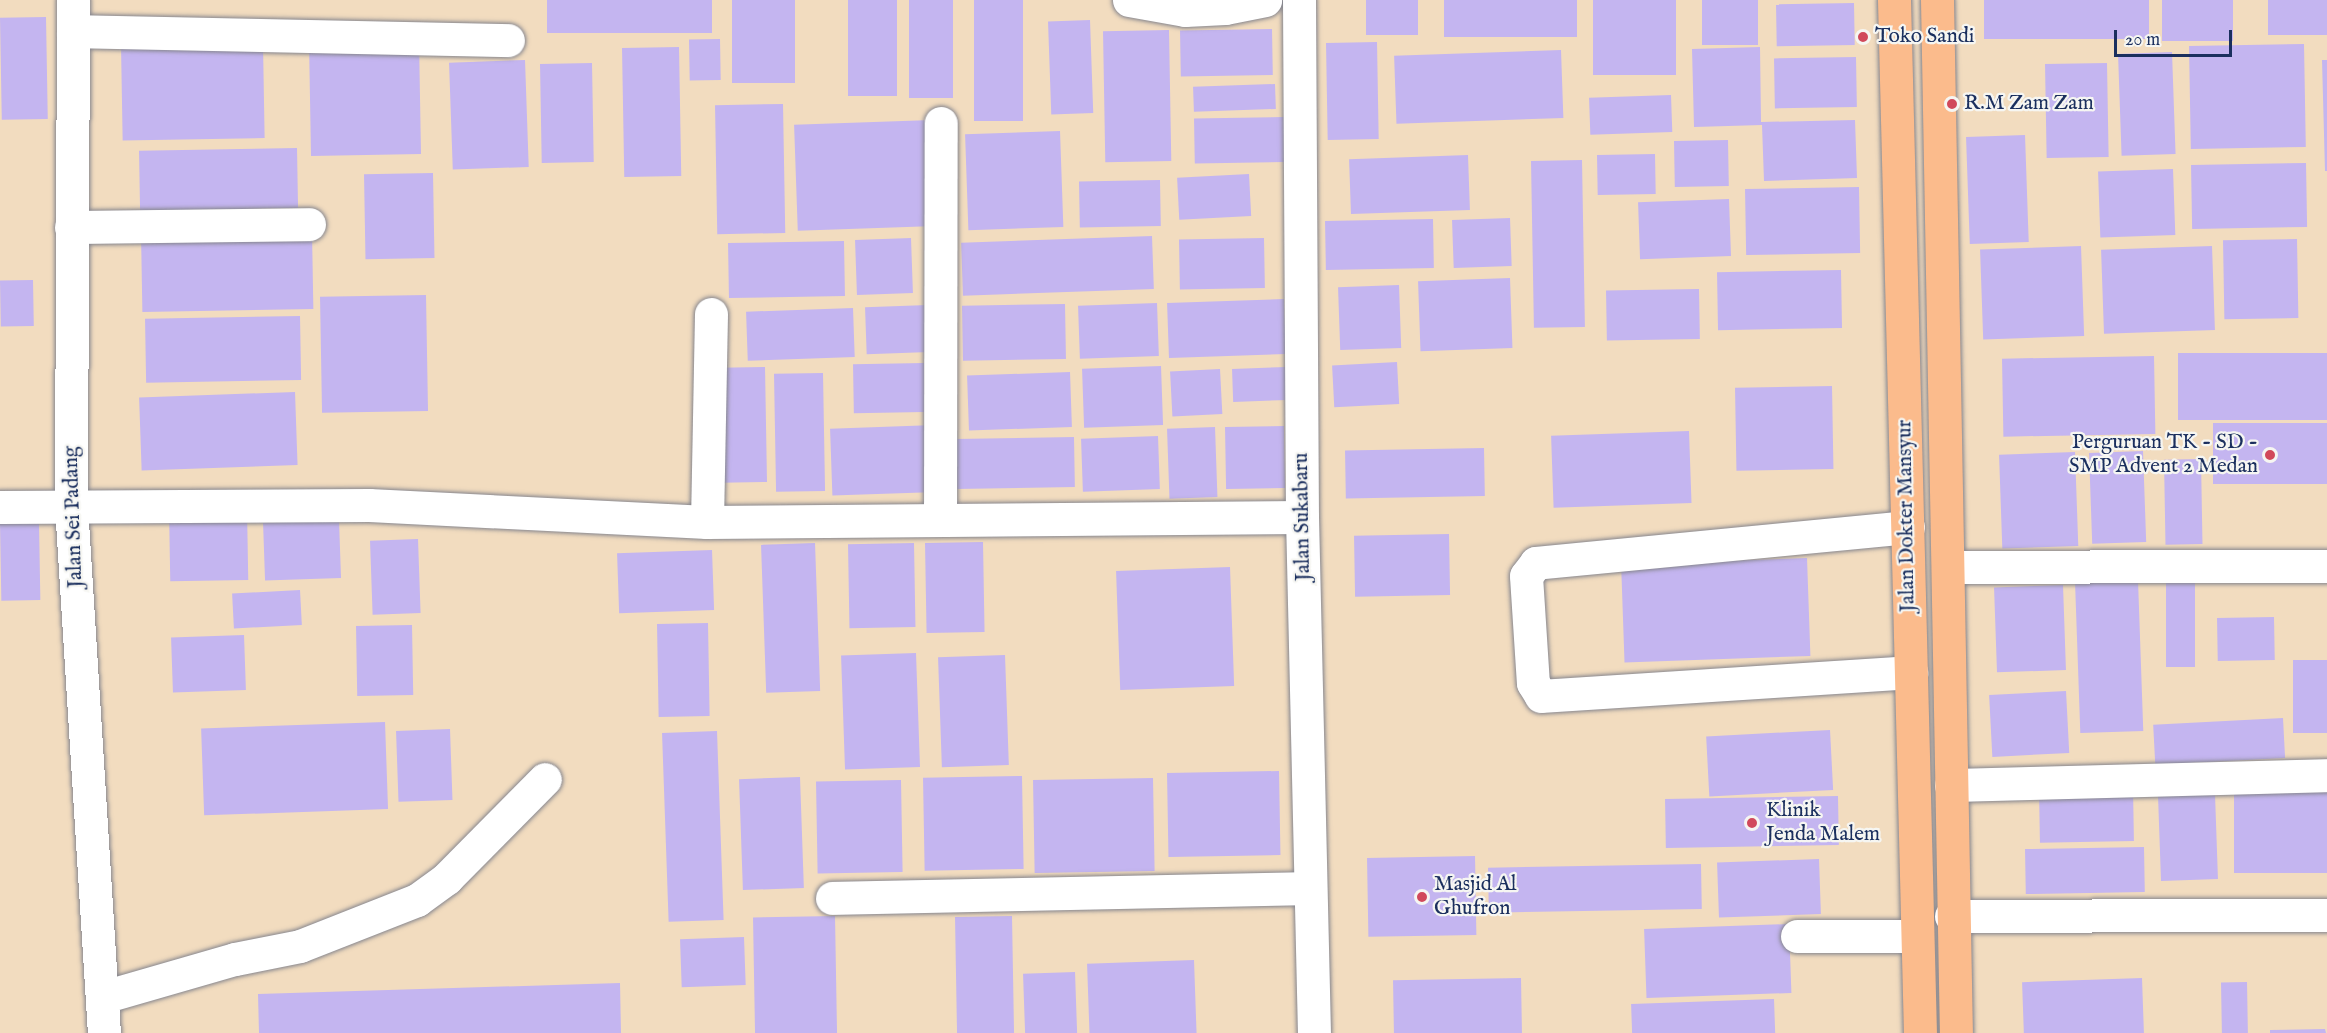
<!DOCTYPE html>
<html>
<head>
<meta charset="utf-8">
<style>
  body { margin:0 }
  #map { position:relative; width:2327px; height:1033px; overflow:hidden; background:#f2dcbf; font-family:"IM FELL English",serif }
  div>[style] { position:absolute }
  .building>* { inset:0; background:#c4b5f0; transform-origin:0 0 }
  .roads { filter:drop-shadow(0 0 2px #86868e) drop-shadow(0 0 2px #86868e) }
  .minor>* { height:33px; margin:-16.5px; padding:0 16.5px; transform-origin:16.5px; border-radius:16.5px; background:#fff }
  .major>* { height:33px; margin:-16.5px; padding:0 16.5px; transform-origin:16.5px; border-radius:16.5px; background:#fbbb8c }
  .dots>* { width:16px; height:16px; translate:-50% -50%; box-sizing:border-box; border:3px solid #f6f6f2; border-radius:50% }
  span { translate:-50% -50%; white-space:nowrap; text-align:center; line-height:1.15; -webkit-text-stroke:4.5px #f6f6f2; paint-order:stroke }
  .poi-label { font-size:21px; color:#1b2f5e }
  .left { translate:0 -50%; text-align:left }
  .right { translate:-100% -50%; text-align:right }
  .street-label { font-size:21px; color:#1b2f5e }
  .scale { position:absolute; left:2114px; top:30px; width:118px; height:27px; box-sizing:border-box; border:3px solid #1b2f5e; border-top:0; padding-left:8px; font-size:18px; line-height:21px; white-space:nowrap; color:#1b2f5e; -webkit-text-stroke:4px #f6f6f2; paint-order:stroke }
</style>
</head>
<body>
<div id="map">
  <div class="building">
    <i style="left:547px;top:0;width:165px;height:33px"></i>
    <i style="left:732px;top:0;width:63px;height:83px"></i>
    <i style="left:848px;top:0;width:49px;height:96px"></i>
    <i style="left:909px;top:0;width:44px;height:98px"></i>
    <i style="left:974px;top:0;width:49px;height:121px"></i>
    <i style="left:1366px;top:0;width:52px;height:35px"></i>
    <i style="left:1444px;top:0;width:133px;height:37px"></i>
    <i style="left:1593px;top:0;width:83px;height:75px"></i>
    <i style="left:1702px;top:0;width:56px;height:45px"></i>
    <i style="left:1984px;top:0;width:165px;height:39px"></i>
    <i style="left:2162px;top:0;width:71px;height:41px"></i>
    <i style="left:2268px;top:0;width:59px;height:35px"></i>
    <i style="left:1854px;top:3px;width:42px;height:78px;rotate:89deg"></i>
    <i style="left:46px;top:17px;width:102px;height:46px;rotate:89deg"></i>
    <i style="left:1090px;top:20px;width:93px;height:42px;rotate:88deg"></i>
    <i style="left:1272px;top:29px;width:46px;height:92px;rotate:89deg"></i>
    <i style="left:1169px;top:30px;width:131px;height:66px;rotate:89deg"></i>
    <i style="left:720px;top:39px;width:41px;height:31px;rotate:89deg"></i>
    <i style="left:419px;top:40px;width:114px;height:110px;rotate:89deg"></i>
    <i style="left:1377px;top:42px;width:97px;height:51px;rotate:89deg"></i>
    <i style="left:263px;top:44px;width:94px;height:142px;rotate:89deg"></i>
    <i style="left:2304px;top:44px;width:103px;height:115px;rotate:89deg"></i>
    <i style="left:679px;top:47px;width:129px;height:57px;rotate:89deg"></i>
    <i style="clip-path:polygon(1760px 47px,1761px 122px,1855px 120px,1857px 178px,1764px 181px,1762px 125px,1694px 127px,1692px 49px)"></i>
    <i style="left:1561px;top:50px;width:68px;height:167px;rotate:88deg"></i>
    <i style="left:2172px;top:52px;width:102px;height:54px;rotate:88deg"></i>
    <i style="left:1856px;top:57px;width:50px;height:82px;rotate:89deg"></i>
    <i style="left:525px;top:60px;width:107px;height:76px;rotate:88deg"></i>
    <i style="clip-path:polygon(2322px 60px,2327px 60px,2327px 171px,2325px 171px)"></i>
    <i style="left:592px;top:63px;width:99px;height:52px;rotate:89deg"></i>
    <i style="left:2107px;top:63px;width:94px;height:62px;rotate:89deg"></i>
    <i style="left:1275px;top:84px;width:25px;height:82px;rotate:88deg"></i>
    <i style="left:1671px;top:95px;width:37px;height:82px;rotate:88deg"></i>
    <i style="left:783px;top:104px;width:129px;height:68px;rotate:89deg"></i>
    <i style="left:1284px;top:117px;width:45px;height:90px;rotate:89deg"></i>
    <i style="left:932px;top:120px;width:106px;height:138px;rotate:88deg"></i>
    <i style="left:1060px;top:131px;width:96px;height:95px;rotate:88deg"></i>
    <i style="left:2025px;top:135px;width:107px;height:59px;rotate:88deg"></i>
    <i style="left:1728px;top:140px;width:46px;height:54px;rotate:89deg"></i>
    <i style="left:297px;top:148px;width:60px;height:158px;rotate:89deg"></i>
    <i style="left:1655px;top:154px;width:40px;height:58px;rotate:89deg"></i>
    <i style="left:1468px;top:155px;width:55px;height:119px;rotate:88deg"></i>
    <i style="left:1582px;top:160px;width:167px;height:51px;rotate:89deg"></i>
    <i style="left:2306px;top:163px;width:64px;height:115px;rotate:89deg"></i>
    <i style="left:2173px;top:169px;width:66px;height:75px;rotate:88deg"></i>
    <i style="left:433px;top:173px;width:85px;height:69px;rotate:89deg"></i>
    <i style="left:1249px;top:174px;width:42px;height:72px;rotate:87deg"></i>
    <i style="left:1160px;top:180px;width:46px;height:81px;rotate:89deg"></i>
    <i style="left:1859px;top:187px;width:66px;height:114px;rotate:89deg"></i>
    <i style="left:1729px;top:199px;width:57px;height:91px;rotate:88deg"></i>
    <i style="left:1510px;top:218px;width:48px;height:58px;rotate:88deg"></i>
    <i style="left:1433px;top:219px;width:49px;height:108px;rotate:89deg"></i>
    <i style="left:312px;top:231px;width:78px;height:171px;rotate:89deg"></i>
    <i style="left:1152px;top:236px;width:53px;height:191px;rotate:88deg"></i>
    <i style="left:911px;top:238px;width:55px;height:56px;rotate:88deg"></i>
    <i style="left:1264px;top:238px;width:50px;height:85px;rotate:89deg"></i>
    <i style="left:2297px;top:239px;width:79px;height:74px;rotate:89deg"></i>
    <i style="left:844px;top:241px;width:55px;height:116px;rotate:89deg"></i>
    <i style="left:2081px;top:246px;width:90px;height:101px;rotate:88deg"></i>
    <i style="left:2212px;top:246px;width:84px;height:111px;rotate:88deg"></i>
    <i style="left:1841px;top:270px;width:58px;height:124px;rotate:89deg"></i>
    <i style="left:1510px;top:278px;width:70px;height:92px;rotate:88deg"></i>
    <i style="left:33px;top:280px;width:46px;height:33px;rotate:89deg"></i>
    <i style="left:1399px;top:285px;width:63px;height:61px;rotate:88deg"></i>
    <i style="left:1699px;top:289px;width:50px;height:93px;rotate:89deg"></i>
    <i style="left:426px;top:295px;width:116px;height:106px;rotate:89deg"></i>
    <i style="left:1284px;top:299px;width:55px;height:117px;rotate:88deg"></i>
    <i style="left:1157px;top:303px;width:53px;height:79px;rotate:88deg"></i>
    <i style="left:1065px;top:304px;width:55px;height:103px;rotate:89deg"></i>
    <i style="left:928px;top:305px;width:47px;height:63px;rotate:88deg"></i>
    <i style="left:853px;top:308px;width:49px;height:107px;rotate:88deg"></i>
    <i style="left:300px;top:316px;width:64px;height:155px;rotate:89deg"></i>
    <i style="left:2327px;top:353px;width:67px;height:149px;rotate:90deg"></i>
    <i style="left:2154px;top:356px;width:78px;height:152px;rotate:89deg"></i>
    <i style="left:1397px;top:362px;width:42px;height:65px;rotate:87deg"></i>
    <i style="left:924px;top:363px;width:49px;height:71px;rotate:89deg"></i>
    <i style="left:1161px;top:366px;width:59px;height:79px;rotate:88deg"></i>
    <i style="left:765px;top:367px;width:115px;height:46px;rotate:89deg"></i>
    <i style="left:1287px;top:367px;width:33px;height:55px;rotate:88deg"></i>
    <i style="left:1220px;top:369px;width:45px;height:50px;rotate:87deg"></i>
    <i style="left:1070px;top:372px;width:55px;height:103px;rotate:88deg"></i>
    <i style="left:823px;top:373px;width:118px;height:49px;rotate:89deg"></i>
    <i style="left:1832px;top:386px;width:83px;height:97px;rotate:89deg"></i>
    <i style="left:295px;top:392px;width:73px;height:156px;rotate:88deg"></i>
    <i style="left:2327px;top:423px;width:61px;height:114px;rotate:90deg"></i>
    <i style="left:935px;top:425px;width:67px;height:105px;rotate:88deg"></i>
    <i style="left:1284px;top:426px;width:62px;height:59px;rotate:89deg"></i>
    <i style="left:1215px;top:427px;width:70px;height:48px;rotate:88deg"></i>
    <i style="left:1689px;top:431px;width:72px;height:138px;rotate:88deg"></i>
    <i style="left:1158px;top:436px;width:53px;height:77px;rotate:88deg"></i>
    <i style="left:1074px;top:437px;width:50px;height:119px;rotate:89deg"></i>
    <i style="left:1484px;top:448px;width:48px;height:139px;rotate:89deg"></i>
    <i style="left:2143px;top:451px;width:91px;height:54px;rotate:88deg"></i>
    <i style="left:2075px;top:452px;width:94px;height:76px;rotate:88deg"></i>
    <i style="left:2201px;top:459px;width:85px;height:37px;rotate:89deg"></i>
    <i style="left:247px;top:508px;width:72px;height:78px;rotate:89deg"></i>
    <i style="left:339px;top:520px;width:58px;height:76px;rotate:88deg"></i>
    <i style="left:39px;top:523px;width:77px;height:39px;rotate:89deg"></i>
    <i style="left:1449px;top:534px;width:61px;height:95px;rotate:89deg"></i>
    <i style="left:418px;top:539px;width:74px;height:48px;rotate:88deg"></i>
    <i style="left:983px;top:542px;width:90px;height:58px;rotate:89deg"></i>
    <i style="left:815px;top:543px;width:148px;height:54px;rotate:88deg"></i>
    <i style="left:914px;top:543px;width:84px;height:66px;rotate:89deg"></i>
    <i style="left:712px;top:550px;width:60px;height:95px;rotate:88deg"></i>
    <i style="left:1807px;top:558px;width:98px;height:186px;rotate:88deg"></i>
    <i style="left:1230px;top:567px;width:119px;height:114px;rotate:88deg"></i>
    <i style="left:2166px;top:574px;width:29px;height:93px"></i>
    <i style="left:2138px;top:580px;width:151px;height:63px;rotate:88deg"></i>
    <i style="left:2063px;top:585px;width:85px;height:69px;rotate:88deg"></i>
    <i style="left:300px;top:590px;width:35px;height:68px;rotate:87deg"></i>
    <i style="left:2274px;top:617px;width:43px;height:57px;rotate:89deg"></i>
    <i style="left:708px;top:623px;width:93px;height:51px;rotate:89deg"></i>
    <i style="left:412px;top:625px;width:70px;height:56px;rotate:89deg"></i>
    <i style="left:244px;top:635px;width:55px;height:73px;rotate:88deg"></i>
    <i style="left:916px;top:653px;width:114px;height:75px;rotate:88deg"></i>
    <i style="left:1005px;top:655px;width:110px;height:67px;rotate:88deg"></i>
    <i style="left:2327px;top:660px;width:73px;height:34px;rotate:90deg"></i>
    <i style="left:2066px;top:691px;width:62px;height:77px;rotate:87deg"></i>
    <i style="left:2283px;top:718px;width:40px;height:130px;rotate:87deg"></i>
    <i style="left:385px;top:722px;width:87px;height:184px;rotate:88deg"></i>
    <i style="left:450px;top:729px;width:71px;height:54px;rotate:88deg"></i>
    <i style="left:1830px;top:730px;width:60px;height:124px;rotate:87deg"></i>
    <i style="left:717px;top:731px;width:189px;height:55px;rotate:88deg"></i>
    <i style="left:1279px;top:771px;width:84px;height:112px;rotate:89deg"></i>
    <i style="left:1022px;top:776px;width:93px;height:99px;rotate:89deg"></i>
    <i style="left:800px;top:777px;width:111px;height:61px;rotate:88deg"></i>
    <i style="left:1153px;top:778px;width:93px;height:120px;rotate:89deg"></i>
    <i style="left:901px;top:780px;width:92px;height:85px;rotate:89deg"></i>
    <i style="left:2327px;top:784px;width:89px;height:93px;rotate:90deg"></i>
    <i style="left:2133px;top:788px;width:53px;height:94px;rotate:89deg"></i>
    <i style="left:2215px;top:794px;width:85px;height:57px;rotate:88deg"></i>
    <i style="left:1838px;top:796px;width:49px;height:173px;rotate:89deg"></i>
    <i style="left:2144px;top:847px;width:45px;height:119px;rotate:89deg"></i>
    <i style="left:1475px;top:856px;width:79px;height:108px;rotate:89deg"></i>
    <i style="left:1819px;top:859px;width:55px;height:102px;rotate:88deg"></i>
    <i style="left:1701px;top:864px;width:45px;height:213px;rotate:89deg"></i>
    <i style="left:835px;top:916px;width:117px;height:82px;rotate:89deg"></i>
    <i style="left:1012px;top:916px;width:117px;height:57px;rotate:89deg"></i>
    <i style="left:1789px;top:924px;width:69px;height:145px;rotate:88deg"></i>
    <i style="left:744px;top:937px;width:48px;height:64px;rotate:88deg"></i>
    <i style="left:1194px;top:960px;width:73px;height:107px;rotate:88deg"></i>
    <i style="left:1075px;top:972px;width:61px;height:52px;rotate:88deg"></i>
    <i style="left:1521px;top:978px;width:55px;height:128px;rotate:89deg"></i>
    <i style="left:2142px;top:978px;width:55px;height:120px;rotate:88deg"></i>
    <i style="left:2247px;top:982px;width:51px;height:26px;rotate:89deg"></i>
    <i style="clip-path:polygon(620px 983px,621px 1033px,259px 1033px,258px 994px)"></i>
    <i style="left:1774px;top:999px;width:34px;height:143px;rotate:88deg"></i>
    <i style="clip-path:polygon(2325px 1029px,2326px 1033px,2270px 1033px,2270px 1030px)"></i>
  </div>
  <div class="roads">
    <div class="minor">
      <i style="left:73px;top:0;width:506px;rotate:90.23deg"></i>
      <i style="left:71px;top:506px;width:528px;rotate:86.42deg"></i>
      <i style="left:1129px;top:0;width:57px;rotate:10.1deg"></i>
      <i style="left:1185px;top:10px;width:40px;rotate:-2.9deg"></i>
      <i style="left:1225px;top:8px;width:41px;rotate:-11.3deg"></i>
      <i style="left:1299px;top:0;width:517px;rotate:89.67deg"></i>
      <i style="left:1302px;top:517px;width:516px;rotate:88.67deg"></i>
      <i style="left:73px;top:31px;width:435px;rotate:1.2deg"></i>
      <i style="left:71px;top:227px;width:238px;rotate:-0.7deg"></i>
      <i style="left:0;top:507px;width:369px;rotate:-0.3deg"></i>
      <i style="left:369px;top:505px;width:338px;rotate:2.9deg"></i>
      <i style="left:707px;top:522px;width:595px;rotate:-0.48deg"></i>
      <i style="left:940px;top:520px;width:397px;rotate:-89.9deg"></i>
      <i style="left:707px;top:522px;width:208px;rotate:-88.9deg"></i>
      <i style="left:1908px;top:527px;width:374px;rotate:174.5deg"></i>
      <i style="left:1536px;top:563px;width:16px;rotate:128deg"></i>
      <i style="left:1526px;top:576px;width:107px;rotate:86.3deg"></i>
      <i style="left:1533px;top:683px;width:15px;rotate:58deg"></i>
      <i style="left:1541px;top:696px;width:371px;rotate:-3.7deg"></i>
      <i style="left:1949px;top:567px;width:378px;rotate:-0.2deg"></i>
      <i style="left:1951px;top:785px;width:376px;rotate:-1.5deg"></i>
      <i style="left:832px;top:898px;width:476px;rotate:-1.2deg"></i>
      <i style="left:1951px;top:916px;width:376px;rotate:-0.2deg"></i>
      <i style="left:1797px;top:936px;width:120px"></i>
      <i style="left:103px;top:997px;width:137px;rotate:-16.1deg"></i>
      <i style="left:235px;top:959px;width:66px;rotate:-11.3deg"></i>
      <i style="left:300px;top:946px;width:126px;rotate:-21.5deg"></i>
      <i style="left:417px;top:900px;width:37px;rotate:-36deg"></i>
      <i style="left:447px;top:878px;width:139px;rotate:-45.3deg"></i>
    </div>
    <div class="major">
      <i style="left:1894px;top:0;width:1033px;rotate:88.56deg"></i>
      <i style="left:1937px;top:0;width:1033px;rotate:88.95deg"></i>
    </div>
  </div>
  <div class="dots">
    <i style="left:1863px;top:37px;background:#d1495b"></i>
    <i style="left:1952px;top:104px;background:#d1495b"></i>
    <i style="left:2270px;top:455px;background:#d1495b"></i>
    <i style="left:1752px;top:823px;background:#d1495b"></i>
    <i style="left:1422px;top:897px;background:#d1495b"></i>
  </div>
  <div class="poi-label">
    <span class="left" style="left:1875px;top:37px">Toko Sandi</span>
    <span class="left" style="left:1964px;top:104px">R.M Zam Zam</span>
    <span class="right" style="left:2258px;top:455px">Perguruan TK - SD -<br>SMP Advent 2 Medan</span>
    <span class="left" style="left:1766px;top:823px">Klinik<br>Jenda Malem</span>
    <span class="left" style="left:1434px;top:897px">Masjid Al<br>Ghufron</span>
  </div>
  <div class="street-label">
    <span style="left:1907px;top:516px;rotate:-91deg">Jalan Dokter Mansyur</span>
    <span style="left:74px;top:517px;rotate:-92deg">Jalan Sei Padang</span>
    <span style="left:1303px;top:517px;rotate:-91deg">Jalan Sukabaru</span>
  </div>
  <div class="scale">20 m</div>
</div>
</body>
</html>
